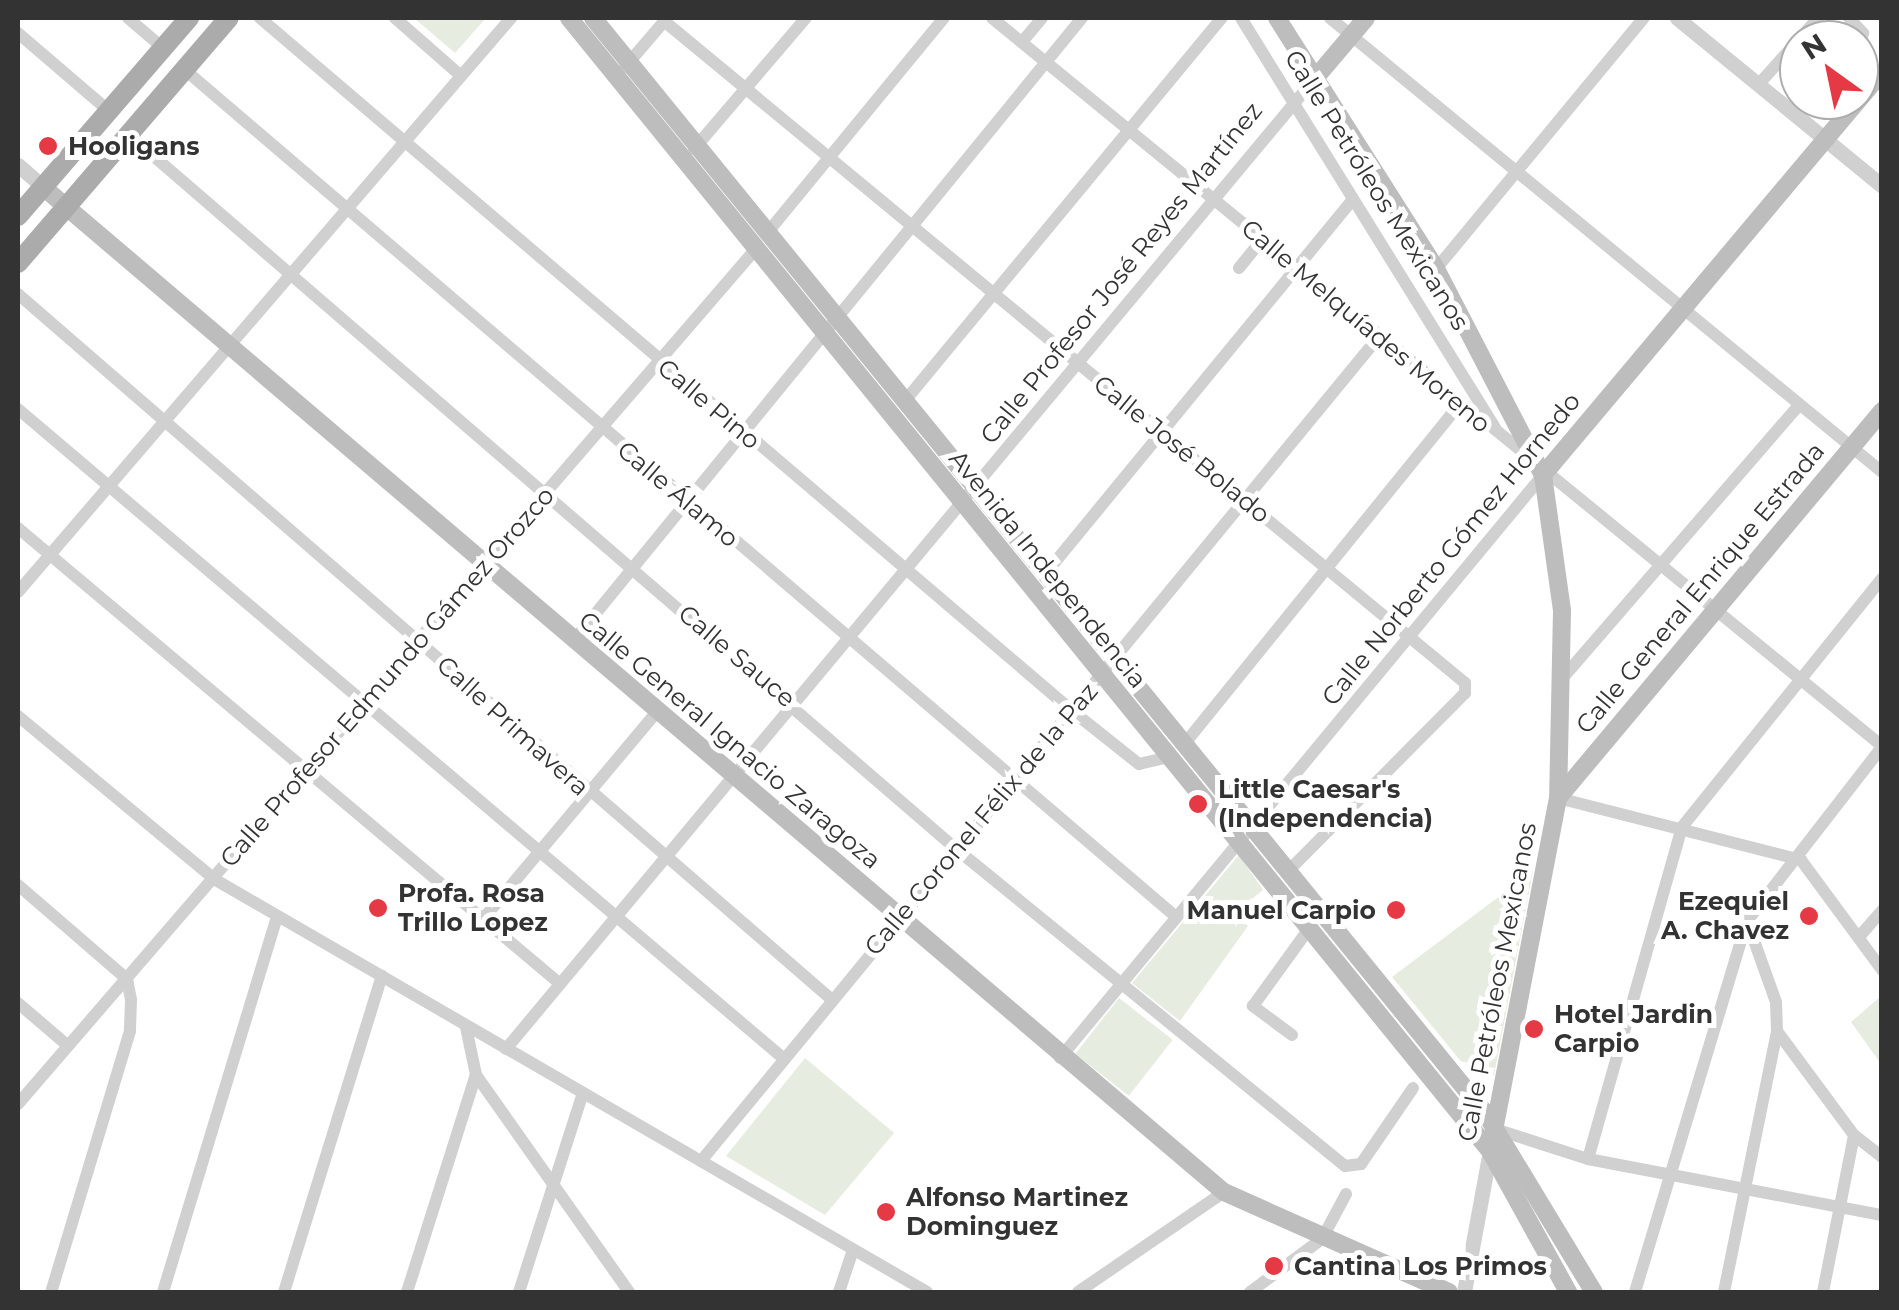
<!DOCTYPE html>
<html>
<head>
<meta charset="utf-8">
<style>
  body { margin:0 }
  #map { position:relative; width:1899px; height:1310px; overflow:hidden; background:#fff; font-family:Montserrat,sans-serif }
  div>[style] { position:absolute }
  .green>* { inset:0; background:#e6ecdf; transform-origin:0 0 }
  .minor>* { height:12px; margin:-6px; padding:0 6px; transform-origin:6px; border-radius:6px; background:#d0d0d0 }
  .tertiary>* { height:15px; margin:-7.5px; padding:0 7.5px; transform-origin:7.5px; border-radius:7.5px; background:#d0d0d0 }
  .secondary>* { height:18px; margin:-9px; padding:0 9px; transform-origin:9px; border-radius:9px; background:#bdbdbd }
  .primary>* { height:20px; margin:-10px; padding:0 10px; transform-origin:10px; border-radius:10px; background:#ababab }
  .dots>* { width:28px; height:28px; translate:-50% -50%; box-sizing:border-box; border:5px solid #fff; border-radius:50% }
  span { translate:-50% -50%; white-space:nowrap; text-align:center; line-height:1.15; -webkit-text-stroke:10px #fff; paint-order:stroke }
  .poi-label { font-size:25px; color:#333; font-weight:700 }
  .left { translate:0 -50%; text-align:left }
  .right { translate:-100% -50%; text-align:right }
  .street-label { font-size:25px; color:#333 }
  .frame { position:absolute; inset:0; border:20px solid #333; pointer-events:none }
  .north { position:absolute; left:1779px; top:20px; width:100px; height:100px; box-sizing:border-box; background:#fff; border:2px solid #adadad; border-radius:50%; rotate:327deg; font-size:28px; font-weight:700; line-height:40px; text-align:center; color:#333 }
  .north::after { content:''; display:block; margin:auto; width:35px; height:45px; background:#e63946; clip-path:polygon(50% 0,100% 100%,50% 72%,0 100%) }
</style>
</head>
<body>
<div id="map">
  <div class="green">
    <i style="clip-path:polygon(414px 18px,486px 18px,455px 53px)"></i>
    <i style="clip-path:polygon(1239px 855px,1263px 890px,1233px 914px,1248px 926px,1180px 1021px,1132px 983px)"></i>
    <i style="clip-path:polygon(1533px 871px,1494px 1075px,1477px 1081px,1392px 977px)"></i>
    <i style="clip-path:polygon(1881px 996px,1881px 1064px,1851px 1022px)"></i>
    <i style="left:1119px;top:998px;width:68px;height:71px;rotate:38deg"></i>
    <i style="clip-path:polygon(805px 1058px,894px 1133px,825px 1215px,726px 1156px)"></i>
  </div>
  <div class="minor">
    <i style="left:128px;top:18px;width:46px;rotate:40.6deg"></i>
    <i style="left:260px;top:18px;width:1066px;rotate:40.47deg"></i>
    <i style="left:1071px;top:710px;width:87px;rotate:38.5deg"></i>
    <i style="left:1139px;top:764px;width:31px;rotate:-13deg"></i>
    <i style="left:395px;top:18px;width:86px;rotate:41.2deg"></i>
    <i style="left:992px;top:18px;width:1150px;rotate:39.28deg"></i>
    <i style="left:1241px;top:18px;width:482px;rotate:58.2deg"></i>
    <i style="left:1330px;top:18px;width:715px;rotate:39.44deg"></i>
    <i style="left:1849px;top:18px;width:21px;rotate:47deg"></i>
    <i style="left:1863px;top:33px;width:9px;rotate:126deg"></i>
    <i style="left:664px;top:21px;width:1039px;rotate:39.57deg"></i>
    <i style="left:1465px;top:683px;width:10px;rotate:90deg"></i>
    <i style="left:1465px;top:693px;width:250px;rotate:134.8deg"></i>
    <i style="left:18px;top:33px;width:120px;rotate:40.6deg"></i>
    <i style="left:1022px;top:42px;width:31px;rotate:-50deg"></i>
    <i style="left:625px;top:67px;width:65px;rotate:-49.4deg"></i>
    <i style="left:184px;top:69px;width:1304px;rotate:40.52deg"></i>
    <i style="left:1759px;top:84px;width:89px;rotate:-48.2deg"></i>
    <i style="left:128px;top:134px;width:1093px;rotate:40.81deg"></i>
    <i style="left:955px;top:848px;width:503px;rotate:39.19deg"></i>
    <i style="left:1345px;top:1166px;width:16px;rotate:-7deg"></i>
    <i style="left:1361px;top:1164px;width:92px;rotate:-55.6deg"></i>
    <i style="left:694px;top:149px;width:172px;rotate:-49.5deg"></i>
    <i style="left:768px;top:232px;width:277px;rotate:-50.6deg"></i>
    <i style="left:1239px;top:268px;width:35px;rotate:-51deg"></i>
    <i style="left:1436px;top:269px;width:326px;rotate:-50.4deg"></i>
    <i style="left:18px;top:294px;width:1075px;rotate:40.93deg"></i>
    <i style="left:904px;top:402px;width:499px;rotate:-50.4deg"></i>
    <i style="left:18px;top:409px;width:1003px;rotate:40.31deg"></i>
    <i style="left:18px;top:528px;width:705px;rotate:40.06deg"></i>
    <i style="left:1046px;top:573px;width:482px;rotate:-50.6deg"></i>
    <i style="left:18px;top:592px;width:757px;rotate:-49.34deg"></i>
    <i style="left:574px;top:640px;width:803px;rotate:-50.76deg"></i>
    <i style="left:1560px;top:681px;width:365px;rotate:-49.1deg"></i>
    <i style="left:18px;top:716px;width:255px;rotate:39.7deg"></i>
    <i style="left:214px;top:879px;width:824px;rotate:30.08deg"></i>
    <i style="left:1186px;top:742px;width:434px;rotate:-51deg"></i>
    <i style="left:1558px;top:798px;width:251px;rotate:14.3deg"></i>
    <i style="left:1801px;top:860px;width:137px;rotate:53.6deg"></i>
    <i style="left:18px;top:885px;width:144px;rotate:40.8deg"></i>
    <i style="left:127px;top:979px;width:21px;rotate:79deg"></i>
    <i style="left:131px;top:1000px;width:31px;rotate:92deg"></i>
    <i style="left:130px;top:1031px;width:273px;rotate:106.8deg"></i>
    <i style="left:483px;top:919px;width:270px;rotate:-50deg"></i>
    <i style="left:1747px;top:921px;width:86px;rotate:70.3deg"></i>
    <i style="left:1776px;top:1002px;width:29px;rotate:88deg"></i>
    <i style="left:1777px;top:1031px;width:129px;rotate:53.5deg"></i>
    <i style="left:1854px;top:1135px;width:36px;rotate:38deg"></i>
    <i style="left:1859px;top:937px;width:35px;rotate:-49deg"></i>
    <i style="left:18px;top:1003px;width:65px;rotate:40.6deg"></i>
    <i style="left:466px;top:1027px;width:49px;rotate:78.2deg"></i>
    <i style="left:476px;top:1075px;width:266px;rotate:54.8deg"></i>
    <i style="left:1292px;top:1035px;width:49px;rotate:-143.4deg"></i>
    <i style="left:1253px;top:1006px;width:94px;rotate:-54.1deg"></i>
    <i style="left:506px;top:1049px;width:1259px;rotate:-50.19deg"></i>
    <i style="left:1060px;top:1058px;width:757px;rotate:-50.36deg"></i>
    <i style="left:18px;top:1104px;width:1128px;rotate:-49.21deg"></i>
    <i style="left:1495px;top:1129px;width:98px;rotate:17.9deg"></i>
    <i style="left:1588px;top:1159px;width:299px;rotate:10.8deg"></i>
    <i style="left:1588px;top:1159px;width:345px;rotate:-74.2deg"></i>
    <i style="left:1682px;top:827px;width:319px;rotate:-51.2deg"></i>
    <i style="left:701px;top:1161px;width:1064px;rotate:-50.57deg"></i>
    <i style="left:163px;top:1292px;width:393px;rotate:-73.1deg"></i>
    <i style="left:284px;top:1292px;width:331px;rotate:-72.8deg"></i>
    <i style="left:407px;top:1292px;width:228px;rotate:-72.4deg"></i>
    <i style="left:519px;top:1292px;width:209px;rotate:-72.2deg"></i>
    <i style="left:839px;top:1292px;width:44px;rotate:-71.6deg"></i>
    <i style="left:1078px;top:1292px;width:177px;rotate:-34.4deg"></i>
    <i style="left:1250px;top:1292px;width:89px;rotate:-36.4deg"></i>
    <i style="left:1322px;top:1239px;width:51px;rotate:-61.9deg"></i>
    <i style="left:1635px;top:1292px;width:388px;rotate:-73.2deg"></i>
    <i style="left:1747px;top:921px;width:220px;rotate:-52.2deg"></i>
    <i style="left:1724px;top:1292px;width:266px;rotate:-78.5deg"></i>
    <i style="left:1823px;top:1292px;width:160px;rotate:-78.8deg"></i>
  </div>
  <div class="tertiary">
    <i style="left:1677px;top:18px;width:265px;rotate:39.3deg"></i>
    <i style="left:18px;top:165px;width:33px;rotate:41deg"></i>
    <i style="left:1464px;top:1292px;width:143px;rotate:-79.6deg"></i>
  </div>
  <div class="secondary">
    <i style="left:569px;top:18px;width:1460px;rotate:50.89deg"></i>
    <i style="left:1490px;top:1151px;width:161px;rotate:61deg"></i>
    <i style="left:593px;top:18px;width:1414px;rotate:50.83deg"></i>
    <i style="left:1486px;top:1114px;width:208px;rotate:58.8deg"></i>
    <i style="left:1277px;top:18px;width:297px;rotate:57.6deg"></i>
    <i style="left:1436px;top:269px;width:232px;rotate:62.6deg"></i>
    <i style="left:1543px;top:475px;width:137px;rotate:82deg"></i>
    <i style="left:1562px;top:611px;width:187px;rotate:91.2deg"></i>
    <i style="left:1558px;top:798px;width:339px;rotate:100.9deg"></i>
    <i style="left:1312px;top:82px;width:84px;rotate:-49.8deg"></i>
    <i style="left:43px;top:187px;width:1551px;rotate:40.4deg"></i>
    <i style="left:1224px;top:1192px;width:246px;rotate:24deg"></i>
    <i style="left:1543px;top:475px;width:527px;rotate:-49.93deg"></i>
    <i style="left:1558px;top:798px;width:505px;rotate:-50.06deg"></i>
  </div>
  <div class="primary">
    <i style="left:18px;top:216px;width:262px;rotate:-49.2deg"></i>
    <i style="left:18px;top:263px;width:323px;rotate:-49.3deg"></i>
  </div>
  <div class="dots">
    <i style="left:48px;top:146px;background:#e63946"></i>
    <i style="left:1198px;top:804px;background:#e63946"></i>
    <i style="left:378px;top:908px;background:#e63946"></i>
    <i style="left:1396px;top:910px;background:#e63946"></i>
    <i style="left:1809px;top:916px;background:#e63946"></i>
    <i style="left:1534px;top:1029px;background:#e63946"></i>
    <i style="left:886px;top:1212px;background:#e63946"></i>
    <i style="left:1274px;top:1266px;background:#e63946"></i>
  </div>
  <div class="poi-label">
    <span class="left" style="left:68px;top:146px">Hooligans</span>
    <span class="left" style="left:1218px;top:804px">Little Caesar's<br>(Independencia)</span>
    <span class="left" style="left:398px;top:908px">Profa. Rosa<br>Trillo Lopez</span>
    <span class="right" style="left:1789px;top:916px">Ezequiel<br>A. Chavez</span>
    <span class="right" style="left:1376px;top:910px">Manuel Carpio</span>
    <span class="left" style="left:1554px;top:1029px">Hotel Jardin<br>Carpio</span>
    <span class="left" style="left:906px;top:1212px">Alfonso Martinez<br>Dominguez</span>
    <span class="left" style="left:1294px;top:1266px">Cantina Los Primos</span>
  </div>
  <div class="street-label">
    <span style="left:1377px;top:190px;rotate:58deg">Calle Petróleos Mexicanos</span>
    <span style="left:1121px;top:273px;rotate:-51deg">Calle Profesor José Reyes Martínez</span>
    <span style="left:1366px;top:326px;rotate:40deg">Calle Melquíades Moreno</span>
    <span style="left:709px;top:404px;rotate:40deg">Calle Pino</span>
    <span style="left:1182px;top:449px;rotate:39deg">Calle José Bolado</span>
    <span style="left:678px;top:494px;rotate:40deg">Calle Álamo</span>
    <span style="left:1451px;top:549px;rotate:-51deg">Calle Norberto Gómez Hornedo</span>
    <span style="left:1048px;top:569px;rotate:51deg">Avenida Independencia</span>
    <span style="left:1700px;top:588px;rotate:-50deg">Calle General Enrique Estrada</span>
    <span style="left:737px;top:656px;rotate:40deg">Calle Sauce</span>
    <span style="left:387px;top:677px;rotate:-49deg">Calle Profesor Edmundo Gámez Orozco</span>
    <span style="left:513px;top:726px;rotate:42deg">Calle Primavera</span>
    <span style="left:730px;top:740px;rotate:40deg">Calle General Ignacio Zaragoza</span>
    <span style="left:981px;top:819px;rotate:-50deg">Calle Coronel Félix de la Paz</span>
    <span style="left:1497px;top:982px;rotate:-79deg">Calle Petróleos Mexicanos</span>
  </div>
  <div class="frame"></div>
  <div class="north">N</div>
</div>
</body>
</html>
